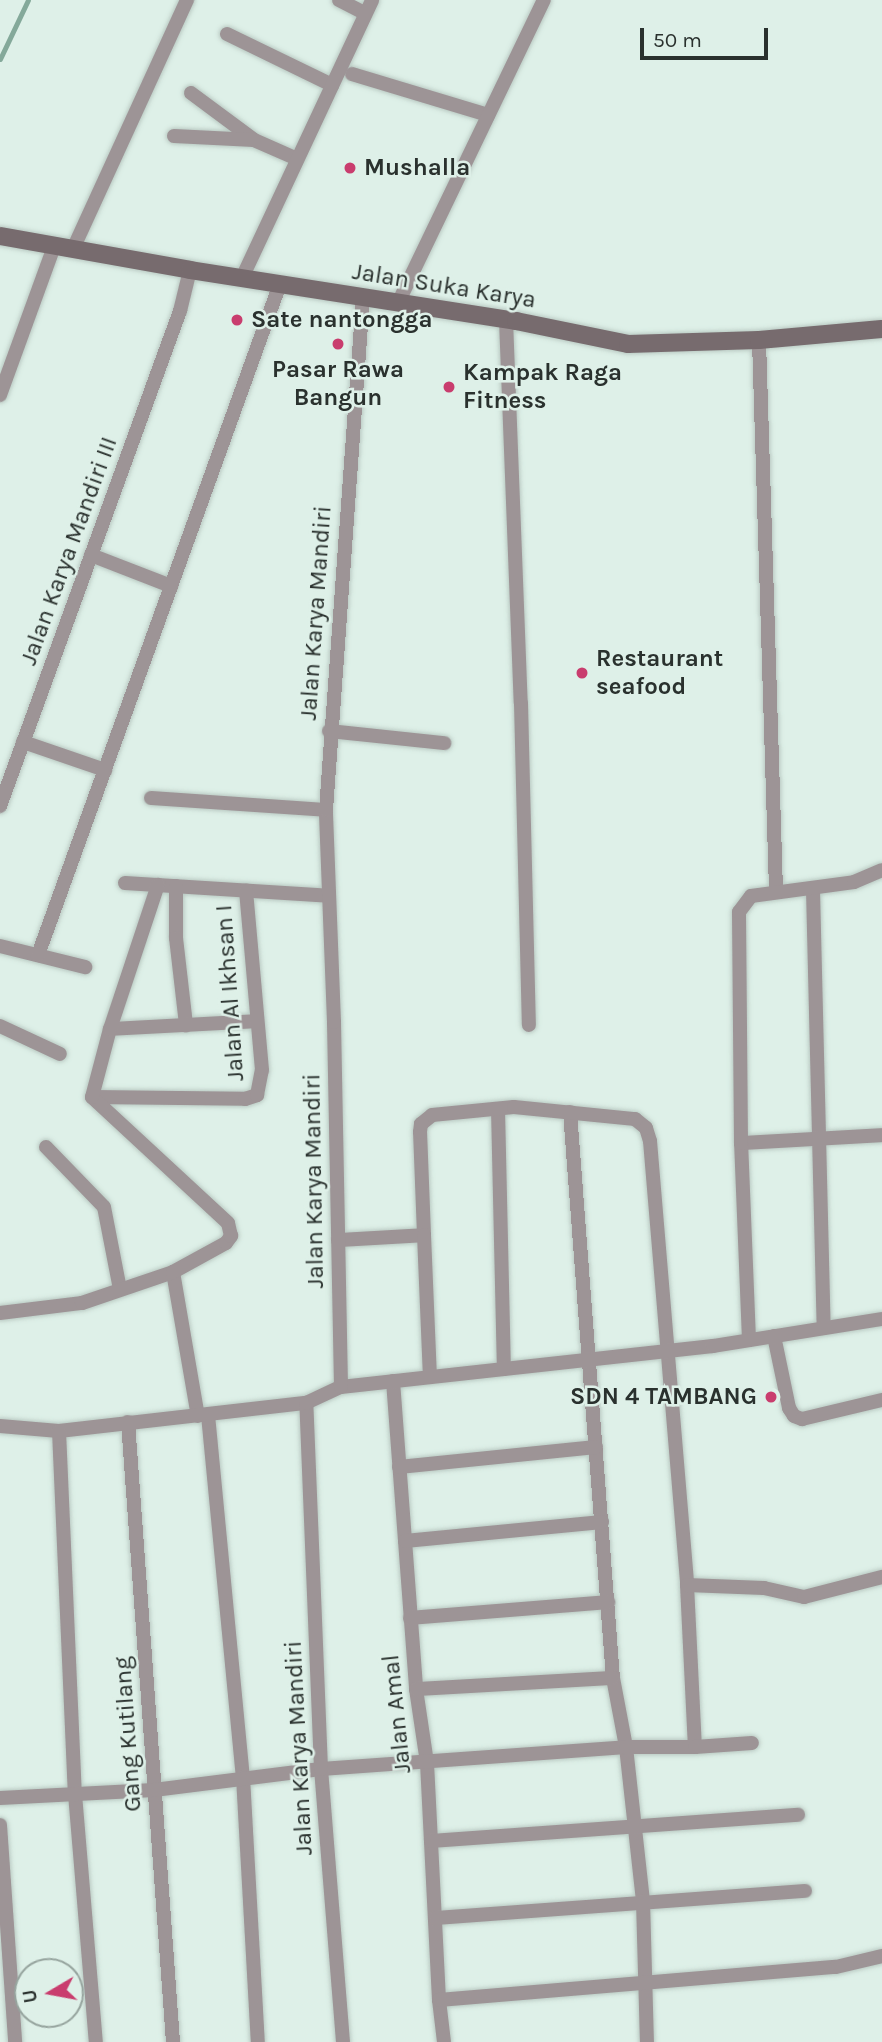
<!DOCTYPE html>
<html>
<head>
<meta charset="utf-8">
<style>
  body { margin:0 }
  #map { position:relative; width:882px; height:2042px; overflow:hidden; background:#def0e8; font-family:Karla,sans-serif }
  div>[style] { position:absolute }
  .stream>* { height:5px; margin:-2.5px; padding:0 2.5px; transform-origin:2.5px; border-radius:2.5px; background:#84a99a }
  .roads { filter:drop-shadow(0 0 2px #bacac3) drop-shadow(0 0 2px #bacac3) }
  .minor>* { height:14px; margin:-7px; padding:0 7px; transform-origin:7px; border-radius:7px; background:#9d9496 }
  .secondary>* { height:18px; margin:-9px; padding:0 9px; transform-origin:9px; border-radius:9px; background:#776b6e }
  .dots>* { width:19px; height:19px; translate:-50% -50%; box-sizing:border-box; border:4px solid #def0e8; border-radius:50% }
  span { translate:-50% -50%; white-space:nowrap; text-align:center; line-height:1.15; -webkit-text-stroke:5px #def0e8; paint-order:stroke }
  .poi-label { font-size:24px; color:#2a312e; font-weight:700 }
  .left { translate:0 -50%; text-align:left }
  .right { translate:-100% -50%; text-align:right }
  .street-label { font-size:24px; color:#2a312e }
  .north { position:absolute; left:14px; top:1958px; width:70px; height:70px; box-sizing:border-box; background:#def0e8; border:2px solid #96a49e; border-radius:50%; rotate:260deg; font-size:19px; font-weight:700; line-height:28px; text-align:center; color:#2a312e }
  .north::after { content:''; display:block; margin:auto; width:24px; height:32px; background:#c93d6e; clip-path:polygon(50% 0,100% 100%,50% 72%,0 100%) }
  .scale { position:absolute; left:640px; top:28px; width:128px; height:32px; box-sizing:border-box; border:4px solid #2a312e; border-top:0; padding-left:9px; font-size:21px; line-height:24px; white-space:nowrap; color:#2a312e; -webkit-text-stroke:5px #def0e8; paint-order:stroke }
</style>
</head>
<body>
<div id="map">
  <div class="stream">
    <i style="left:0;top:59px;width:65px;rotate:-64.6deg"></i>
  </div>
  <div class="roads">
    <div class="minor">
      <i style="left:339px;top:0;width:29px;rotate:27deg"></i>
      <i style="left:227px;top:34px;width:117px;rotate:25.9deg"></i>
      <i style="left:352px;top:74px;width:142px;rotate:16.8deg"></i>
      <i style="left:191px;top:93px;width:77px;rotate:36.6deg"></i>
      <i style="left:174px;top:136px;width:80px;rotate:2.9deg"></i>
      <i style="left:254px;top:140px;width:47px;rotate:23.8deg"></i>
      <i style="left:73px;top:249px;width:274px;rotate:-65.4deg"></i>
      <i style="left:242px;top:278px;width:307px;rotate:-64.9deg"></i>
      <i style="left:398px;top:303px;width:336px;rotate:-64.3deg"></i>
      <i style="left:506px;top:320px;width:383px;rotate:87.8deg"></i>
      <i style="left:521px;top:703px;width:322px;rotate:88.6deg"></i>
      <i style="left:759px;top:340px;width:551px;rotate:88.23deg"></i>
      <i style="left:0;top:395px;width:158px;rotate:-70deg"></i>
      <i style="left:91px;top:555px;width:86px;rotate:21.2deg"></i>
      <i style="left:329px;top:731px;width:116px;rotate:6deg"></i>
      <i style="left:23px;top:742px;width:87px;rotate:18.9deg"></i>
      <i style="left:151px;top:798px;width:175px;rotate:3.9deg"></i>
      <i style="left:0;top:806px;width:527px;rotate:-70.02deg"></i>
      <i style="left:180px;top:311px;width:42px;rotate:-76.3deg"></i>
      <i style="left:125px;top:883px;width:204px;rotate:3.6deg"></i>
      <i style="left:176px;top:886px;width:52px;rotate:90deg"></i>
      <i style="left:176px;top:938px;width:88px;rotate:83.4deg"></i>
      <i style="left:813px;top:890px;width:438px;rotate:88.6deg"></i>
      <i style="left:0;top:946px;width:88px;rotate:13.9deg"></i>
      <i style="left:38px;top:955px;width:713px;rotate:-70.17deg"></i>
      <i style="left:0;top:1026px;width:66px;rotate:25deg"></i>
      <i style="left:110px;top:1029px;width:147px;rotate:-3.1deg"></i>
      <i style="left:92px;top:1097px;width:153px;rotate:0.7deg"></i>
      <i style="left:245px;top:1099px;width:13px;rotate:-18deg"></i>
      <i style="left:257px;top:1095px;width:25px;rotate:-79deg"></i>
      <i style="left:262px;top:1070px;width:180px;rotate:-95.1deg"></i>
      <i style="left:498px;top:1109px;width:260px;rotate:88.7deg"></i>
      <i style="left:570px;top:1112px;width:568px;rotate:85.66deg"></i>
      <i style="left:613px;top:1678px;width:70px;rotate:79.3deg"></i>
      <i style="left:626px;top:1747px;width:155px;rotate:83.7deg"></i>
      <i style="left:643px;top:1901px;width:141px;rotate:88.4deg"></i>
      <i style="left:741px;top:1143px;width:141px;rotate:-3.2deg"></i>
      <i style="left:46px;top:1147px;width:83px;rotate:46deg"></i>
      <i style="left:104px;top:1207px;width:84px;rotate:79deg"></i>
      <i style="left:424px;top:1235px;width:103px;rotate:-92.2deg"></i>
      <i style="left:420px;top:1132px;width:8px;rotate:-83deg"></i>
      <i style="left:421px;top:1124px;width:14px;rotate:-39deg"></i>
      <i style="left:432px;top:1115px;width:82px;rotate:-5.6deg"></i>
      <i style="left:514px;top:1107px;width:122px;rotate:5.7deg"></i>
      <i style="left:635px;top:1119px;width:14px;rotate:39deg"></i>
      <i style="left:646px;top:1128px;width:14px;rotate:73deg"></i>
      <i style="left:650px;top:1141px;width:446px;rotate:85.2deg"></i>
      <i style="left:687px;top:1585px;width:162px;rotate:87.2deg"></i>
      <i style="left:338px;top:1240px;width:86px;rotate:-3.3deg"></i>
      <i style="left:424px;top:1235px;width:142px;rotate:87.6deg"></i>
      <i style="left:173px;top:1272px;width:146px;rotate:80.2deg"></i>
      <i style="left:0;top:1313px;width:83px;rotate:-7deg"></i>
      <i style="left:82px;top:1303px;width:96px;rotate:-18.8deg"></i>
      <i style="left:173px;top:1272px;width:60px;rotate:-28.7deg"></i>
      <i style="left:226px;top:1243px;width:9px;rotate:-54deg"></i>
      <i style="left:231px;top:1236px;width:13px;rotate:-103deg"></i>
      <i style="left:228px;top:1223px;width:185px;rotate:-137.2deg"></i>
      <i style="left:92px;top:1097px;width:70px;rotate:-75.2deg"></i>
      <i style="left:110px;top:1029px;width:152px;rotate:-71.6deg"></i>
      <i style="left:774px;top:1336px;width:74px;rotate:78.2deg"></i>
      <i style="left:789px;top:1408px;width:9px;rotate:58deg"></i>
      <i style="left:794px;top:1416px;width:9px;rotate:21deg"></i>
      <i style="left:802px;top:1419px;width:82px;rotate:-13.4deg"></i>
      <i style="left:749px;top:1340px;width:197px;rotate:-92.3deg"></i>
      <i style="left:741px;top:1143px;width:231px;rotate:-90.5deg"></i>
      <i style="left:739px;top:912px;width:20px;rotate:-53deg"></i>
      <i style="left:751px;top:896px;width:104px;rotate:-7.7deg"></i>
      <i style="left:854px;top:882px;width:30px;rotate:-23deg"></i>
      <i style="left:393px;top:1381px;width:309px;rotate:85.7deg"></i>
      <i style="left:416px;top:1689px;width:75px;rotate:81.5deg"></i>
      <i style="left:427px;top:1763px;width:237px;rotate:87.1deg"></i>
      <i style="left:439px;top:2000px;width:42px;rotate:83.2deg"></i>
      <i style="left:341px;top:1387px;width:374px;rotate:-6.3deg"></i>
      <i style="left:713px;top:1346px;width:171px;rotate:-9.1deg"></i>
      <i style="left:208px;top:1415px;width:364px;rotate:84.5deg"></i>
      <i style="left:243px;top:1777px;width:265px;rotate:86.8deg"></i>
      <i style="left:128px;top:1422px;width:622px;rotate:85.85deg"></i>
      <i style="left:0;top:1426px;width:59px;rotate:4.8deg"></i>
      <i style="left:59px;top:1431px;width:249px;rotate:-6.5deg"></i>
      <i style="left:59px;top:1431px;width:363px;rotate:87.5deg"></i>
      <i style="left:75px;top:1794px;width:249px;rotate:85.2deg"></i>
      <i style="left:399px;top:1467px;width:198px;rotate:-5.8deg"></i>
      <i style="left:405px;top:1541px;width:198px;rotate:-5.5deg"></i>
      <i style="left:687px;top:1585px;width:77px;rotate:2.2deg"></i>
      <i style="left:764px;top:1588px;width:41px;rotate:12.7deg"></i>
      <i style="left:804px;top:1597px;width:81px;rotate:-14.4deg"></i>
      <i style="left:410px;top:1618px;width:199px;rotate:-4.6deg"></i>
      <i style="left:416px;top:1689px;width:197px;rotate:-3.2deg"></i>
      <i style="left:0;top:1798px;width:154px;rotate:-3deg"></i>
      <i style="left:154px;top:1790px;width:168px;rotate:-7.2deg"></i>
      <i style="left:321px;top:1769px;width:306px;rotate:-4.1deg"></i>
      <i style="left:626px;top:1747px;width:69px"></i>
      <i style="left:695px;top:1747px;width:57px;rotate:-4deg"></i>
      <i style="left:0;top:1825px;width:218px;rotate:86deg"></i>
      <i style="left:431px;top:1841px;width:368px;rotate:-4.1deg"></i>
      <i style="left:436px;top:1918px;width:370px;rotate:-4.2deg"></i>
      <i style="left:439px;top:2000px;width:398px;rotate:-4.8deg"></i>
      <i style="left:836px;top:1967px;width:47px;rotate:-13.4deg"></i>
      <i style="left:343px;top:2042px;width:274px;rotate:-94.6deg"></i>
      <i style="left:321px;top:1769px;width:366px;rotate:-92.3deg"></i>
      <i style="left:306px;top:1403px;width:38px;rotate:-25deg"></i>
      <i style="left:341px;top:1387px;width:365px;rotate:-91.1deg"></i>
      <i style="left:334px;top:1022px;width:212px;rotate:-92.2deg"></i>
      <i style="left:326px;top:810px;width:513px;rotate:-85.87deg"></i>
    </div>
    <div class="secondary">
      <i style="left:0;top:236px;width:193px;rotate:10.1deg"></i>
      <i style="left:190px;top:270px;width:330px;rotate:8.9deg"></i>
      <i style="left:516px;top:321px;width:114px;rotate:11.6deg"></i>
      <i style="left:628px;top:344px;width:131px;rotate:-1.7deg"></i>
      <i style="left:759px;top:340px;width:123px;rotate:-5.1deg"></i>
    </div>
  </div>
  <div class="dots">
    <i style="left:350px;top:168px;background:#c93d6e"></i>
    <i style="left:237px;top:320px;background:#c93d6e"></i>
    <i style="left:338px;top:344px;background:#c93d6e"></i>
    <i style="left:449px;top:387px;background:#c93d6e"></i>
    <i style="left:582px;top:673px;background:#c93d6e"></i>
    <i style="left:771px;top:1397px;background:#c93d6e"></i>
  </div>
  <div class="poi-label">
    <span class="left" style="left:364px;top:168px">Mushalla</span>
    <span class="left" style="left:251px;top:320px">Sate nantongga</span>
    <span style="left:338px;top:384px">Pasar Rawa<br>Bangun</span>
    <span class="left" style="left:463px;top:387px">Kampak Raga<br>Fitness</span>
    <span class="left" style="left:596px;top:673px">Restaurant<br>seafood</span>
    <span class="right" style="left:757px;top:1397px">SDN 4 TAMBANG</span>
  </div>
  <div class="street-label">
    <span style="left:444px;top:286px;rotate:9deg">Jalan Suka Karya</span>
    <span style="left:69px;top:551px;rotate:-70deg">Jalan Karya Mandiri III</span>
    <span style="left:316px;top:613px;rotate:-86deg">Jalan Karya Mandiri</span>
    <span style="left:230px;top:993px;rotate:-94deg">Jalan Al Ikhsan I</span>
    <span style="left:314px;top:1181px;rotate:-91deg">Jalan Karya Mandiri</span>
    <span style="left:397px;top:1714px;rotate:-96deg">Jalan Amal</span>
    <span style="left:128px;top:1734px;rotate:-94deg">Gang Kutilang</span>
    <span style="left:299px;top:1748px;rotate:-93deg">Jalan Karya Mandiri</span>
  </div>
  <div class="north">U</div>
  <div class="scale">50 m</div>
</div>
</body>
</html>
